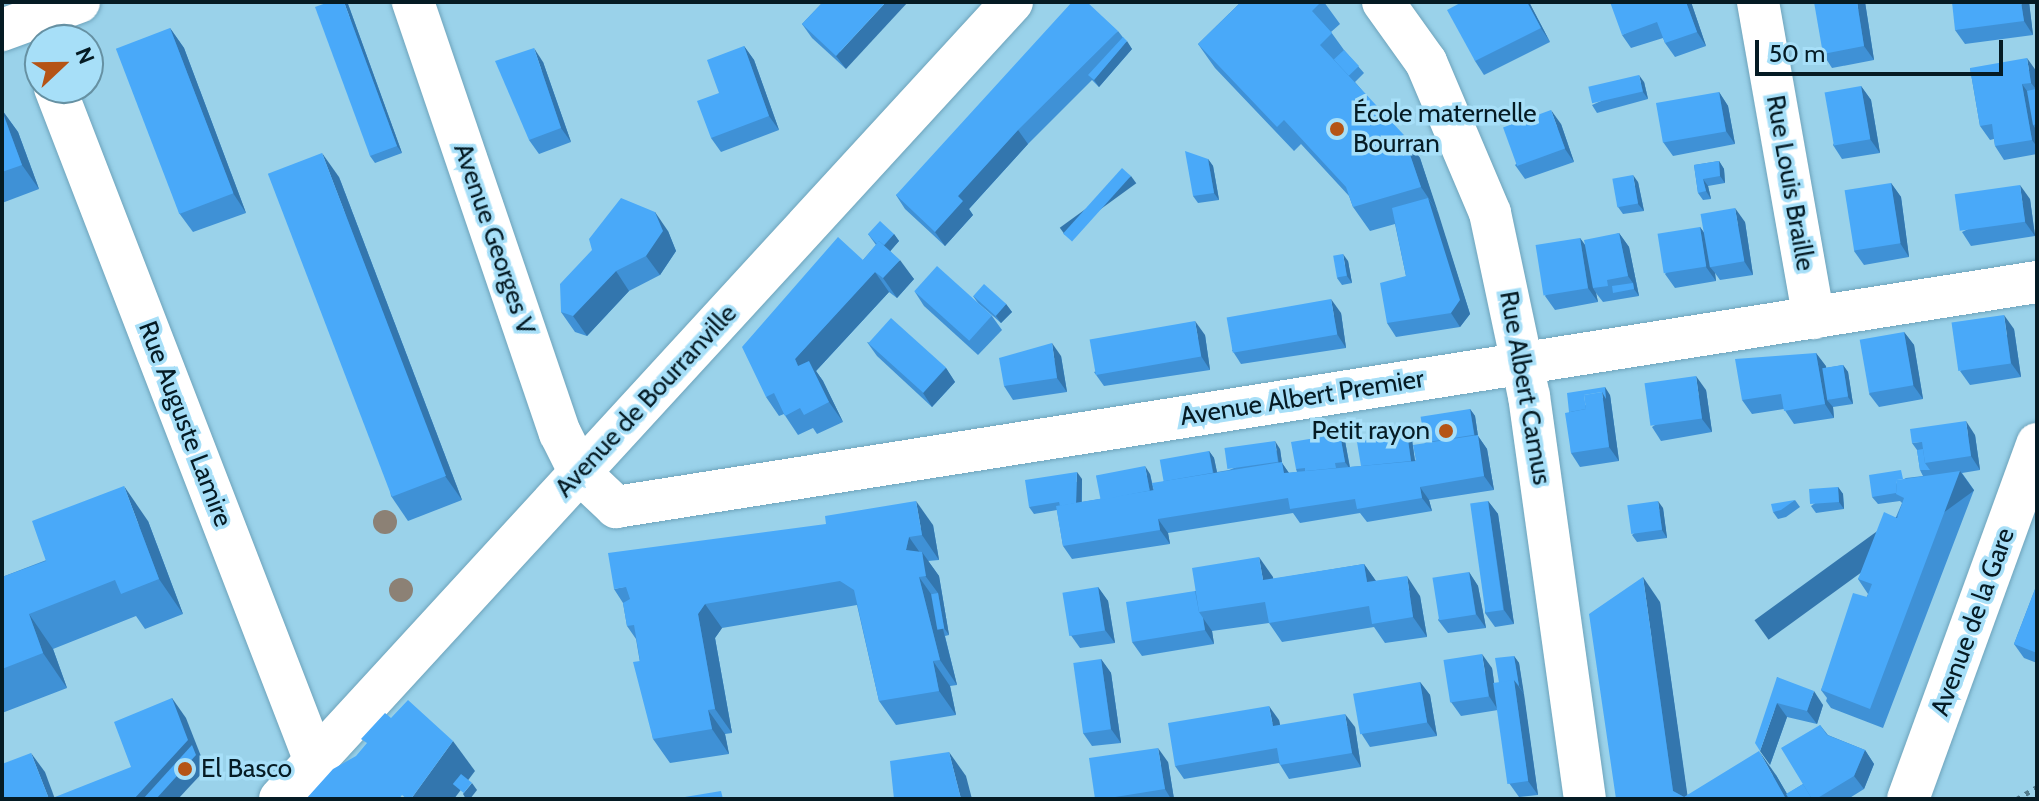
<!DOCTYPE html>
<html>
<head>
<meta charset="utf-8">
<style>
  body { margin:0 }
  #map { position:relative; width:2039px; height:801px; overflow:hidden; background:#9ad2ea; font-family:Cabin,sans-serif }
  div>[style] { position:absolute }
  .path>* { height:5px; margin-top:-2.5px; transform-origin:0; background:repeating-linear-gradient(90deg,#537b8c 0 4px,transparent 0 10px) }
  .roads { filter:drop-shadow(0 0 2px #6da3bb) drop-shadow(0 0 2px #6da3bb) }
  .minor>* { height:42px; margin:-21px; padding:0 21px; transform-origin:21px; border-radius:21px; background:#fff }
  .trees>* { width:24px; height:24px; margin:-12px; border-radius:50%; background:#8c8175 }
  .wall>* { inset:0; background:#3f91d6 }
  .shaded-wall>* { inset:0; background:#3376ae; transform-origin:0 0 }
  .building>* { inset:0; background:#49a9f9; transform-origin:0 0 }
  .dots>* { width:22px; height:22px; translate:-50% -50%; box-sizing:border-box; border:4px solid #a7dff8; border-radius:50% }
  span { translate:-50% -50%; white-space:nowrap; text-align:center; line-height:1.15; -webkit-text-stroke:7px #a7dff8; paint-order:stroke }
  .poi-label { font-size:26px; color:#051b24 }
  .left { translate:0 -50%; text-align:left }
  .right { translate:-100% -50%; text-align:right }
  .street-label { font-size:26px; color:#051b24 }
  .frame { position:absolute; inset:0; border:4px solid #051b24; pointer-events:none }
  .north { position:absolute; left:24px; top:24px; width:80px; height:80px; box-sizing:border-box; background:#a7dff8; border:2px solid #6691a3; border-radius:50%; rotate:68deg; font-size:22px; font-weight:700; line-height:32px; text-align:center; color:#051b24 }
  .north::after { content:''; display:block; margin:auto; width:28px; height:36px; background:#b55416; clip-path:polygon(50% 0,100% 100%,50% 72%,0 100%) }
  .scale { position:absolute; left:1755px; top:40px; width:248px; height:36px; box-sizing:border-box; border:4px solid #051b24; border-top:0; padding-left:10px; font-size:24px; line-height:28px; white-space:nowrap; color:#051b24; -webkit-text-stroke:6px #a7dff8; paint-order:stroke }
</style>
</head>
<body>
<div id="map">
  <div class="path">
    <i style="left:2017px;top:799px;width:23px;rotate:-31deg"></i>
  </div>
  <div class="roads">
    <div class="minor">
      <i style="left:413px;top:2px;width:455px;rotate:71.2deg"></i>
      <i style="left:560px;top:433px;width:45px;rotate:63.4deg"></i>
      <i style="left:580px;top:473px;width:50px;rotate:43.4deg"></i>
      <i style="left:616px;top:507px;width:1439px;rotate:-9deg"></i>
      <i style="left:1383px;top:2px;width:74px;rotate:54.4deg"></i>
      <i style="left:1426px;top:62px;width:164px;rotate:67deg"></i>
      <i style="left:1490px;top:213px;width:187px;rotate:78deg"></i>
      <i style="left:1529px;top:396px;width:407px;rotate:82.1deg"></i>
      <i style="left:1758px;top:2px;width:321px;rotate:80deg"></i>
      <i style="left:2px;top:30px;width:82px;rotate:-20deg"></i>
      <i style="left:55px;top:88px;width:721px;rotate:68.88deg"></i>
      <i style="left:280px;top:799px;width:1082px;rotate:-47.43deg"></i>
      <i style="left:1908px;top:799px;width:378px;rotate:-70deg"></i>
    </div>
  </div>
  <div class="trees">
    <i style="left:385px;top:522px"></i>
    <i style="left:401px;top:590px"></i>
  </div>
  <div class="wall">
    <i style="clip-path:polygon(823px 2px,846px 69px,812px 38px,802px 24px)"></i>
    <i style="clip-path:polygon(1241px 2px,1324px 2px,1340px 24px,1331px 32px,1344px 50px,1364px 73px,1355px 82px,1420px 158px,1470px 314px,1460px 327px,1396px 337px,1387px 323px,1406px 276px,1395px 224px,1370px 231px,1353px 207px,1349px 196px,1301px 144px,1294px 151px,1215px 68px,1198px 44px)"></i>
    <i style="clip-path:polygon(1462px 2px,1529px 2px,1550px 42px,1484px 75px,1475px 61px)"></i>
    <i style="clip-path:polygon(1691px 2px,1706px 46px,1675px 57px,1665px 43px,1663px 38px,1631px 48px,1622px 35px)"></i>
    <i style="clip-path:polygon(1865px 2px,1874px 60px,1832px 68px,1823px 54px)"></i>
    <i style="clip-path:polygon(2029px 2px,2033px 35px,1965px 44px,1955px 30px)"></i>
    <i style="clip-path:polygon(348px 4px,402px 153px,375px 163px,370px 156px)"></i>
    <i style="clip-path:polygon(170px 28px,184px 48px,246px 213px,193px 232px,179px 213px)"></i>
    <i style="clip-path:polygon(1118px 31px,1132px 49px,1099px 87px,1092px 80px,1028px 144px,969px 209px,973px 215px,945px 246px,905px 209px,896px 195px)"></i>
    <i style="clip-path:polygon(744px 46px,754px 60px,779px 130px,721px 152px,711px 138px,719px 93px)"></i>
    <i style="clip-path:polygon(543px 62px,571px 142px,539px 154px,529px 140px)"></i>
    <i style="clip-path:polygon(1970px 68px,2037px 72px,2037px 154px,2004px 160px,1995px 146px,1994px 139px,1990px 140px,1980px 126px)"></i>
    <i style="clip-path:polygon(1644px 82px,1648px 99px,1597px 113px,1592px 105px)"></i>
    <i style="clip-path:polygon(1861px 86px,1871px 100px,1880px 153px,1842px 159px,1833px 145px)"></i>
    <i style="clip-path:polygon(1719px 92px,1728px 106px,1735px 144px,1673px 156px,1663px 142px)"></i>
    <i style="clip-path:polygon(2px 110px,18px 132px,39px 189px,2px 203px)"></i>
    <i style="clip-path:polygon(1561px 124px,1574px 162px,1525px 179px,1515px 165px)"></i>
    <i style="clip-path:polygon(1208px 159px,1213px 166px,1219px 200px,1198px 203px,1193px 196px)"></i>
    <i style="clip-path:polygon(1719px 161px,1724px 169px,1725px 183px,1708px 186px,1711px 199px,1703px 200px,1698px 193px,1694px 165px)"></i>
    <i style="clip-path:polygon(339px 177px,462px 500px,408px 521px,391px 496px)"></i>
    <i style="clip-path:polygon(1638px 182px,1644px 211px,1623px 214px,1618px 207px)"></i>
    <i style="clip-path:polygon(1891px 183px,1901px 197px,1909px 257px,1864px 265px,1854px 251px)"></i>
    <i style="clip-path:polygon(2030px 199px,2035px 236px,1971px 246px,1962px 232px)"></i>
    <i style="clip-path:polygon(1745px 222px,1753px 275px,1720px 280px,1715px 273px,1716px 281px,1675px 288px,1665px 274px,1700px 227px,1705px 234px)"></i>
    <i style="clip-path:polygon(668px 231px,676px 251px,660px 275px,629px 291px,587px 336px,575px 332px,561px 312px)"></i>
    <i style="clip-path:polygon(1619px 233px,1629px 247px,1639px 296px,1603px 302px,1596px 293px,1598px 302px,1555px 310px,1545px 296px,1580px 238px,1585px 245px)"></i>
    <i style="clip-path:polygon(868px 234px,894px 234px,899px 241px,890px 251px,914px 279px,897px 298px,889px 292px,816px 371px,823px 381px,843px 422px,817px 434px,813px 428px,798px 435px,784px 414px,779px 416px,766px 397px,863px 260px,876px 245px)"></i>
    <i style="clip-path:polygon(1348px 261px,1352px 283px,1342px 285px,1337px 278px)"></i>
    <i style="clip-path:polygon(915px 292px,992px 316px,1002px 330px,978px 355px,924px 306px)"></i>
    <i style="clip-path:polygon(973px 296px,1006px 304px,1012px 312px,1001px 323px,978px 303px)"></i>
    <i style="clip-path:polygon(1341px 313px,1346px 348px,1241px 364px,1232px 350px)"></i>
    <i style="clip-path:polygon(2014px 329px,2021px 377px,1970px 385px,1960px 371px)"></i>
    <i style="clip-path:polygon(1904px 332px,1914px 345px,1923px 399px,1879px 407px,1869px 394px)"></i>
    <i style="clip-path:polygon(1205px 335px,1210px 370px,1104px 386px,1094px 372px)"></i>
    <i style="clip-path:polygon(867px 342px,946px 368px,955px 382px,932px 407px,877px 356px)"></i>
    <i style="clip-path:polygon(1816px 353px,1826px 368px,1843px 365px,1848px 372px,1853px 404px,1833px 407px,1834px 418px,1794px 424px,1784px 409px,1752px 414px,1742px 400px)"></i>
    <i style="clip-path:polygon(1061px 356px,1067px 392px,1013px 400px,1004px 386px)"></i>
    <i style="clip-path:polygon(1706px 390px,1712px 432px,1661px 441px,1652px 427px)"></i>
    <i style="clip-path:polygon(1610px 395px,1619px 461px,1580px 467px,1571px 453px,1569px 412px)"></i>
    <i style="clip-path:polygon(1470px 409px,1475px 416px,1478px 436px,1487px 449px,1494px 490px,1429px 500px,1432px 511px,1367px 522px,1360px 513px,1300px 523px,1293px 513px,1168px 533px,1170px 544px,1072px 559px,1063px 546px,1057px 510px,1034px 514px,1029px 507px,1082px 479px,1082px 502px,1100px 499px,1150px 474px,1154px 490px,1164px 481px,1209px 451px,1214px 458px,1217px 472px,1229px 470px,1280px 449px,1282px 463px,1289px 473px,1297px 472px,1296px 469px,1340px 434px,1345px 441px,1350px 467px,1361px 466px,1412px 440px,1415px 461px,1425px 443px)"></i>
    <i style="clip-path:polygon(1975px 435px,1980px 470px,1962px 473px,1974px 490px,1883px 728px,1831px 708px,1826px 701px,1827px 698px,1821px 690px,1868px 594px,1858px 579px,1896px 517px,1902px 503px,1900px 501px,1878px 504px,1872px 497px,1906px 478px,1923px 476px,1920px 470px,1917px 450px,1912px 443px)"></i>
    <i style="clip-path:polygon(1838px 487px,1843px 494px,1844px 509px,1816px 513px,1811px 506px)"></i>
    <i style="clip-path:polygon(1795px 500px,1800px 507px,1786px 517px,1778px 519px,1773px 512px)"></i>
    <i style="clip-path:polygon(1488px 501px,1498px 514px,1514px 624px,1495px 627px,1485px 613px)"></i>
    <i style="clip-path:polygon(1663px 508px,1667px 538px,1637px 542px,1632px 535px)"></i>
    <i style="clip-path:polygon(148px 521px,183px 614px,145px 629px,136px 616px,53px 649px,67px 688px,2px 713px,2px 577px)"></i>
    <i style="clip-path:polygon(933px 525px,939px 560px,928px 561px,939px 576px,949px 635px,945px 636px,957px 685px,950px 686px,956px 715px,896px 725px,879px 701px,857px 605px,722px 628px,715px 638px,732px 733px,725px 734px,729px 754px,670px 763px,653px 739px,636px 639px,627px 626px,623px 603px,614px 589px)"></i>
    <i style="clip-path:polygon(1364px 564px,1376px 581px,1420px 596px,1427px 637px,1385px 643px,1374px 627px,1282px 642px,1269px 623px,1212px 631px,1214px 644px,1142px 656px,1132px 642px,1195px 591px,1273px 577px,1273px 579px)"></i>
    <i style="clip-path:polygon(1469px 572px,1478px 586px,1486px 628px,1448px 633px,1438px 620px)"></i>
    <i style="clip-path:polygon(2037px 584px,2037px 663px,2024px 658px,2014px 644px)"></i>
    <i style="clip-path:polygon(1098px 587px,1108px 601px,1115px 643px,1080px 648px,1070px 634px)"></i>
    <i style="clip-path:polygon(1660px 602px,1687px 795px,1776px 775px,1787px 794px,1803px 784px,1820px 725px,1828px 735px,1865px 750px,1874px 764px,1864px 789px,1848px 799px,1616px 799px)"></i>
    <i style="clip-path:polygon(1514px 656px,1519px 663px,1538px 795px,1519px 797px,1509px 783px,1500px 689px)"></i>
    <i style="clip-path:polygon(1101px 659px,1111px 673px,1121px 743px,1092px 746px,1083px 733px)"></i>
    <i style="clip-path:polygon(1492px 668px,1498px 710px,1461px 716px,1451px 702px)"></i>
    <i style="clip-path:polygon(1777px 677px,1823px 705px,1817px 724px,1787px 717px,1770px 765px)"></i>
    <i style="clip-path:polygon(1420px 682px,1430px 695px,1437px 736px,1370px 747px,1361px 733px)"></i>
    <i style="clip-path:polygon(1279px 720px,1280px 725px,1355px 727px,1361px 767px,1289px 779px,1279px 763px,1184px 779px,1175px 766px)"></i>
    <i style="clip-path:polygon(1168px 762px,1174px 799px,1095px 799px)"></i>
  </div>
  <div class="shaded-wall">
    <i style="clip-path:polygon(344px 2px,348px 4px,402px 153px,397px 146px)"></i>
    <i style="clip-path:polygon(886px 2px,908px 2px,846px 69px,836px 56px)"></i>
    <i style="clip-path:polygon(1527px 2px,1529px 2px,1550px 42px,1541px 28px)"></i>
    <i style="clip-path:polygon(1686px 2px,1691px 2px,1706px 46px,1697px 32px)"></i>
    <i style="clip-path:polygon(1857px 2px,1865px 2px,1874px 60px,1864px 46px)"></i>
    <i style="clip-path:polygon(2021px 2px,2029px 2px,2033px 35px,2024px 21px)"></i>
    <i style="clip-path:polygon(170px 28px,184px 48px,246px 213px,233px 193px)"></i>
    <i style="clip-path:polygon(1127px 41px,1132px 49px,1099px 87px,1094px 80px)"></i>
    <i style="clip-path:polygon(744px 46px,754px 60px,779px 130px,769px 116px)"></i>
    <i style="clip-path:polygon(534px 48px,543px 62px,571px 142px,561px 128px)"></i>
    <i style="clip-path:polygon(2027px 58px,2037px 72px,2037px 97px,2036px 89px,2031px 83px)"></i>
    <i style="clip-path:polygon(1639px 75px,1644px 82px,1648px 99px,1643px 92px)"></i>
    <i style="clip-path:polygon(2022px 84px,2032px 98px,2033px 125px,2037px 131px,2037px 147px,2032px 140px)"></i>
    <i style="clip-path:polygon(1861px 86px,1871px 100px,1880px 153px,1870px 139px)"></i>
    <i style="clip-path:polygon(1719px 92px,1728px 106px,1735px 144px,1726px 131px)"></i>
    <i style="clip-path:polygon(2px 110px,18px 132px,39px 189px,22px 165px)"></i>
    <i style="clip-path:polygon(1551px 110px,1561px 124px,1574px 162px,1565px 149px)"></i>
    <i style="clip-path:polygon(1018px 130px,1028px 144px,969px 209px,973px 215px,945px 246px,935px 232px,958px 196px)"></i>
    <i style="clip-path:polygon(1403px 134px,1420px 158px,1438px 212px,1421px 187px)"></i>
    <i style="clip-path:polygon(322px 153px,339px 177px,462px 500px,445px 476px)"></i>
    <i style="clip-path:polygon(1208px 159px,1213px 166px,1219px 200px,1214px 193px)"></i>
    <i style="clip-path:polygon(1719px 161px,1724px 169px,1725px 183px,1720px 176px)"></i>
    <i style="clip-path:polygon(1633px 175px,1638px 182px,1644px 211px,1638px 204px)"></i>
    <i style="left:1131px;top:176px;width:9px;height:88px;rotate:54deg"></i>
    <i style="clip-path:polygon(1703px 179px,1708px 186px,1711px 199px,1706px 191px)"></i>
    <i style="clip-path:polygon(1891px 183px,1901px 197px,1909px 257px,1900px 243px)"></i>
    <i style="clip-path:polygon(2020px 185px,2030px 199px,2035px 236px,2025px 222px)"></i>
    <i style="clip-path:polygon(1428px 198px,1438px 212px,1470px 314px,1460px 327px,1451px 313px)"></i>
    <i style="clip-path:polygon(1735px 208px,1745px 222px,1753px 275px,1744px 261px)"></i>
    <i style="clip-path:polygon(655px 212px,668px 231px,676px 251px,660px 275px,646px 256px)"></i>
    <i style="clip-path:polygon(1700px 227px,1710px 241px,1710px 267px,1715px 273px,1716px 281px,1706px 267px)"></i>
    <i style="clip-path:polygon(1619px 233px,1629px 247px,1639px 296px,1634px 289px,1633px 283px,1628px 276px)"></i>
    <i style="clip-path:polygon(894px 234px,899px 241px,887px 255px,882px 248px)"></i>
    <i style="clip-path:polygon(1580px 238px,1590px 252px,1593px 288px,1596px 293px,1598px 302px,1588px 288px)"></i>
    <i style="clip-path:polygon(1343px 254px,1348px 261px,1352px 283px,1347px 276px)"></i>
    <i style="clip-path:polygon(900px 260px,914px 279px,897px 298px,883px 278px)"></i>
    <i style="clip-path:polygon(616px 271px,629px 291px,587px 336px,573px 316px)"></i>
    <i style="clip-path:polygon(875px 272px,889px 292px,816px 371px,823px 381px,843px 422px,829px 402px,798px 366px,795px 359px)"></i>
    <i style="clip-path:polygon(1331px 299px,1341px 313px,1346px 348px,1337px 334px)"></i>
    <i style="clip-path:polygon(1006px 304px,1012px 312px,1001px 323px,996px 316px)"></i>
    <i style="clip-path:polygon(2004px 315px,2014px 329px,2021px 377px,2011px 363px)"></i>
    <i style="clip-path:polygon(1195px 321px,1205px 335px,1210px 370px,1201px 356px)"></i>
    <i style="clip-path:polygon(1904px 332px,1914px 345px,1923px 399px,1913px 385px)"></i>
    <i style="clip-path:polygon(1052px 343px,1061px 356px,1067px 392px,1057px 378px)"></i>
    <i style="clip-path:polygon(1816px 353px,1826px 366px,1831px 399px,1827px 400px,1833px 407px,1834px 418px,1825px 404px)"></i>
    <i style="clip-path:polygon(1843px 365px,1848px 372px,1853px 404px,1848px 397px)"></i>
    <i style="clip-path:polygon(946px 368px,955px 382px,932px 407px,923px 393px)"></i>
    <i style="clip-path:polygon(1696px 376px,1706px 390px,1712px 432px,1702px 419px)"></i>
    <i style="clip-path:polygon(1605px 387px,1610px 395px,1619px 461px,1609px 447px,1602px 392px)"></i>
    <i style="clip-path:polygon(1470px 409px,1475px 416px,1478px 436px,1487px 449px,1494px 490px,1484px 476px,1476px 443px)"></i>
    <i style="clip-path:polygon(1966px 421px,1975px 435px,1980px 470px,1971px 456px)"></i>
    <i style="clip-path:polygon(1407px 433px,1412px 440px,1416px 468px,1411px 461px)"></i>
    <i style="clip-path:polygon(1340px 434px,1345px 441px,1350px 469px,1345px 462px)"></i>
    <i style="clip-path:polygon(1275px 441px,1280px 449px,1282px 463px,1291px 476px,1293px 487px,1280px 470px)"></i>
    <i style="clip-path:polygon(1209px 451px,1214px 458px,1220px 487px,1215px 480px)"></i>
    <i style="clip-path:polygon(1145px 466px,1150px 474px,1156px 505px,1151px 498px)"></i>
    <i style="left:1960px;top:471px;width:24px;height:254px;rotate:54deg"></i>
    <i style="clip-path:polygon(1077px 472px,1082px 479px,1081px 518px,1076px 511px)"></i>
    <i style="clip-path:polygon(124px 486px,148px 521px,183px 614px,159px 579px)"></i>
    <i style="clip-path:polygon(1420px 487px,1429px 500px,1432px 511px,1422px 498px)"></i>
    <i style="clip-path:polygon(1838px 487px,1843px 494px,1844px 509px,1839px 502px)"></i>
    <i style="clip-path:polygon(916px 501px,933px 525px,939px 560px,922px 535px)"></i>
    <i style="clip-path:polygon(1488px 501px,1498px 514px,1514px 624px,1504px 610px)"></i>
    <i style="clip-path:polygon(1658px 501px,1663px 508px,1667px 538px,1662px 530px)"></i>
    <i style="clip-path:polygon(1158px 519px,1168px 533px,1170px 544px,1160px 530px)"></i>
    <i style="clip-path:polygon(909px 537px,923px 557px,922px 552px,939px 576px,949px 635px,944px 628px,938px 593px,906px 550px)"></i>
    <i style="clip-path:polygon(1259px 557px,1273px 577px,1276px 600px,1263px 580px)"></i>
    <i style="clip-path:polygon(1364px 564px,1378px 584px,1367px 582px)"></i>
    <i style="clip-path:polygon(1469px 572px,1478px 586px,1486px 628px,1476px 614px)"></i>
    <i style="clip-path:polygon(1407px 576px,1420px 596px,1427px 637px,1413px 617px)"></i>
    <i style="clip-path:polygon(919px 577px,936px 601px,957px 685px,940px 660px)"></i>
    <i style="clip-path:polygon(1643px 577px,1660px 602px,1688px 799px,1673px 791px)"></i>
    <i style="clip-path:polygon(1098px 587px,1108px 601px,1115px 643px,1105px 630px)"></i>
    <i style="clip-path:polygon(705px 604px,722px 628px,715px 638px,732px 733px,715px 709px,698px 614px)"></i>
    <i style="clip-path:polygon(29px 614px,53px 649px,67px 688px,43px 653px)"></i>
    <i style="clip-path:polygon(1203px 618px,1212px 631px,1214px 644px,1205px 630px)"></i>
    <i style="clip-path:polygon(1482px 654px,1492px 668px,1498px 710px,1489px 696px)"></i>
    <i style="clip-path:polygon(1514px 656px,1519px 663px,1524px 694px,1519px 686px)"></i>
    <i style="clip-path:polygon(1101px 659px,1111px 673px,1121px 743px,1111px 729px)"></i>
    <i style="clip-path:polygon(933px 661px,950px 686px,956px 715px,939px 691px)"></i>
    <i style="clip-path:polygon(1514px 680px,1524px 694px,1538px 795px,1528px 781px)"></i>
    <i style="clip-path:polygon(1420px 682px,1430px 695px,1437px 736px,1427px 722px)"></i>
    <i style="clip-path:polygon(1814px 691px,1823px 705px,1817px 724px,1807px 711px)"></i>
    <i style="clip-path:polygon(172px 698px,186px 718px,206px 769px,178px 799px,134px 799px)"></i>
    <i style="clip-path:polygon(1777px 703px,1787px 717px,1770px 765px,1760px 751px)"></i>
    <i style="clip-path:polygon(1269px 706px,1279px 720px,1283px 740px,1273px 726px)"></i>
    <i style="clip-path:polygon(708px 710px,725px 734px,729px 754px,712px 729px)"></i>
    <i style="clip-path:polygon(1345px 714px,1355px 727px,1361px 767px,1352px 753px)"></i>
    <i style="clip-path:polygon(453px 741px,475px 771px,454px 799px,411px 799px)"></i>
    <i style="clip-path:polygon(1158px 748px,1168px 762px,1174px 799px,1171px 799px,1165px 789px)"></i>
    <i style="clip-path:polygon(1865px 750px,1874px 764px,1864px 789px,1854px 776px)"></i>
    <i style="clip-path:polygon(1759px 751px,1776px 775px,1790px 799px,1786px 799px)"></i>
    <i style="clip-path:polygon(949px 752px,966px 776px,972px 799px,961px 799px)"></i>
    <i style="clip-path:polygon(31px 753px,45px 772px,55px 799px,49px 799px)"></i>
    <i style="clip-path:polygon(472px 783px,477px 790px,470px 799px,466px 799px,463px 794px)"></i>
  </div>
  <div class="building">
    <i style="clip-path:polygon(329px 2px,344px 2px,397px 146px,370px 156px,315px 7px)"></i>
    <i style="clip-path:polygon(823px 2px,886px 2px,836px 56px,802px 24px)"></i>
    <i style="clip-path:polygon(1072px 2px,1087px 2px,1118px 31px,1018px 130px,958px 196px,963px 201px,935px 232px,896px 195px)"></i>
    <i style="clip-path:polygon(1241px 2px,1321px 2px,1312px 11px,1332px 33px,1320px 45px,1403px 134px,1421px 187px,1353px 207px,1346px 187px,1284px 120px,1277px 127px,1198px 44px)"></i>
    <i style="clip-path:polygon(1462px 2px,1527px 2px,1541px 28px,1475px 61px,1447px 10px)"></i>
    <i style="clip-path:polygon(1610px 2px,1686px 2px,1697px 32px,1665px 43px,1657px 22px,1622px 35px)"></i>
    <i style="clip-path:polygon(1814px 2px,1857px 2px,1864px 46px,1823px 54px)"></i>
    <i style="clip-path:polygon(1952px 2px,2021px 2px,2024px 21px,1955px 30px)"></i>
    <i style="left:170px;top:28px;width:177px;height:58px;rotate:69deg"></i>
    <i style="clip-path:polygon(1123px 37px,1127px 41px,1094px 80px,1088px 75px)"></i>
    <i style="clip-path:polygon(744px 46px,769px 116px,711px 138px,697px 101px,719px 93px,707px 60px)"></i>
    <i style="clip-path:polygon(534px 48px,561px 128px,529px 140px,495px 61px)"></i>
    <i style="left:1344px;top:50px;width:22px;height:14px;rotate:47deg"></i>
    <i style="clip-path:polygon(2027px 58px,2031px 83px,2022px 84px,2032px 140px,1995px 146px,1992px 124px,1980px 126px,1970px 68px)"></i>
    <i style="left:1639px;top:75px;width:17px;height:52px;rotate:77deg"></i>
    <i style="left:1861px;top:86px;width:54px;height:37px;rotate:80deg"></i>
    <i style="clip-path:polygon(2036px 89px,2037px 124px,2033px 125px,2027px 91px)"></i>
    <i style="left:1719px;top:92px;width:40px;height:64px;rotate:80deg"></i>
    <i style="left:1551px;top:110px;width:41px;height:51px;rotate:70deg"></i>
    <i style="clip-path:polygon(2px 111px,22px 165px,2px 172px)"></i>
    <i style="clip-path:polygon(1185px 151px,1208px 159px,1214px 193px,1193px 196px)"></i>
    <i style="left:322px;top:153px;width:346px;height:58px;rotate:69deg"></i>
    <i style="clip-path:polygon(1719px 161px,1720px 176px,1703px 179px,1706px 191px,1698px 193px,1694px 165px)"></i>
    <i style="left:1122px;top:168px;width:12px;height:88px;rotate:42deg"></i>
    <i style="left:1633px;top:175px;width:29px;height:21px;rotate:80deg"></i>
    <i style="left:1891px;top:183px;width:61px;height:47px;rotate:81deg"></i>
    <i style="left:2020px;top:185px;width:37px;height:66px;rotate:82deg"></i>
    <i style="clip-path:polygon(621px 198px,655px 212px,663px 231px,646px 256px,616px 271px,573px 316px,561px 312px,560px 284px,592px 250px,589px 239px)"></i>
    <i style="clip-path:polygon(1428px 198px,1460px 300px,1451px 313px,1387px 323px,1380px 283px,1406px 276px,1392px 208px)"></i>
    <i style="left:1735px;top:208px;width:54px;height:35px;rotate:80deg"></i>
    <i style="clip-path:polygon(880px 221px,894px 234px,884px 245px,879px 241px,877px 244px,868px 234px)"></i>
    <i style="left:1700px;top:227px;width:40px;height:43px;rotate:81deg"></i>
    <i style="clip-path:polygon(1619px 233px,1628px 276px,1607px 280px,1608px 286px,1593px 288px,1584px 240px)"></i>
    <i style="clip-path:polygon(838px 237px,863px 260px,879px 241px,900px 260px,883px 278px,875px 272px,795px 359px,798px 366px,809px 361px,829px 402px,804px 415px,800px 408px,785px 416px,774px 393px,766px 397px,742px 347px)"></i>
    <i style="left:1580px;top:238px;width:51px;height:45px;rotate:81deg"></i>
    <i style="left:1343px;top:254px;width:22px;height:10px;rotate:80deg"></i>
    <i style="left:937px;top:266px;width:74px;height:34px;rotate:42deg"></i>
    <i style="clip-path:polygon(1633px 283px,1634px 289px,1613px 293px,1612px 286px)"></i>
    <i style="left:984px;top:284px;width:30px;height:16px;rotate:42deg"></i>
    <i style="left:1331px;top:299px;width:36px;height:106px;rotate:80deg"></i>
    <i style="left:2004px;top:315px;width:49px;height:53px;rotate:82deg"></i>
    <i style="left:891px;top:318px;width:74px;height:34px;rotate:42deg"></i>
    <i style="left:1195px;top:321px;width:36px;height:107px;rotate:80deg"></i>
    <i style="left:1904px;top:332px;width:54px;height:45px;rotate:80deg"></i>
    <i style="clip-path:polygon(1052px 343px,1057px 378px,1004px 386px,999px 358px)"></i>
    <i style="clip-path:polygon(1816px 353px,1825px 404px,1784px 411px,1781px 394px,1742px 400px,1735px 359px)"></i>
    <i style="left:1843px;top:365px;width:32px;height:21px;rotate:81deg"></i>
    <i style="left:1696px;top:376px;width:43px;height:52px;rotate:82deg"></i>
    <i style="clip-path:polygon(1605px 387px,1606px 399px,1602px 392px,1584px 395px,1586px 409px,1569px 412px,1567px 393px)"></i>
    <i style="clip-path:polygon(1602px 392px,1609px 447px,1571px 453px,1565px 413px,1586px 409px,1584px 395px)"></i>
    <i style="left:1470px;top:409px;width:26px;height:50px;rotate:81deg"></i>
    <i style="clip-path:polygon(1966px 421px,1971px 456px,1925px 463px,1922px 442px,1912px 443px,1910px 429px)"></i>
    <i style="clip-path:polygon(1407px 433px,1411px 461px,1361px 466px,1357px 442px)"></i>
    <i style="clip-path:polygon(1340px 434px,1345px 462px,1335px 463px,1336px 468px,1305px 471px,1305px 468px,1296px 469px,1291px 442px)"></i>
    <i style="clip-path:polygon(1478px 435px,1484px 476px,1420px 487px,1422px 498px,1357px 509px,1355px 499px,1290px 509px,1288px 498px,1158px 519px,1160px 530px,1063px 546px,1056px 506px,1154px 490px,1152px 483px,1282px 462px,1284px 473px,1416px 461px,1413px 445px)"></i>
    <i style="left:1275px;top:441px;width:21px;height:51px;rotate:82deg"></i>
    <i style="clip-path:polygon(1923px 449px,1925px 463px,1930px 470px,1920px 470px,1917px 450px)"></i>
    <i style="left:1209px;top:451px;width:22px;height:50px;rotate:80deg"></i>
    <i style="left:1145px;top:466px;width:25px;height:50px;rotate:79deg"></i>
    <i style="clip-path:polygon(1901px 470px,1903px 479px,1897px 480px,1896px 493px,1872px 497px,1869px 475px)"></i>
    <i style="clip-path:polygon(1960px 471px,1870px 709px,1821px 690px,1853px 593px,1867px 597px,1872px 584px,1858px 579px,1884px 512px,1897px 518px,1904px 498px,1896px 494px,1897px 480px)"></i>
    <i style="clip-path:polygon(1077px 472px,1076px 503px,1060px 506px,1059px 502px,1029px 507px,1025px 480px)"></i>
    <i style="clip-path:polygon(124px 486px,159px 579px,121px 594px,115px 580px,29px 614px,43px 653px,2px 669px,2px 577px,46px 561px,32px 521px)"></i>
    <i style="left:1838px;top:487px;width:15px;height:29px;rotate:86deg"></i>
    <i style="clip-path:polygon(1795px 500px,1781px 510px,1773px 512px,1771px 504px)"></i>
    <i style="clip-path:polygon(916px 501px,922px 535px,909px 537px,906px 550px,922px 552px,926px 576px,919px 577px,940px 660px,933px 661px,939px 691px,879px 701px,854px 590px,840px 581px,705px 604px,698px 614px,715px 709px,708px 710px,712px 729px,653px 739px,633px 662px,640px 661px,634px 625px,627px 626px,623px 603px,630px 599px,626px 587px,614px 589px,608px 553px,826px 524px,825px 516px)"></i>
    <i style="left:1488px;top:501px;width:110px;height:18px;rotate:82deg"></i>
    <i style="left:1658px;top:501px;width:29px;height:31px;rotate:82deg"></i>
    <i style="clip-path:polygon(1259px 557px,1263px 580px,1364px 564px,1367px 582px,1407px 576px,1413px 617px,1372px 624px,1369px 606px,1269px 623px,1265px 602px,1199px 612px,1192px 568px)"></i>
    <i style="left:1469px;top:572px;width:43px;height:37px;rotate:81deg"></i>
    <i style="clip-path:polygon(1643px 577px,1673px 791px,1684px 797px,1759px 751px,1786px 799px,1616px 799px,1589px 614px)"></i>
    <i style="clip-path:polygon(2037px 584px,2037px 653px,2014px 644px)"></i>
    <i style="left:1098px;top:587px;width:44px;height:36px;rotate:81deg"></i>
    <i style="clip-path:polygon(1195px 591px,1199px 612px,1203px 618px,1205px 630px,1132px 642px,1126px 602px)"></i>
    <i style="left:938px;top:593px;width:36px;height:7px;rotate:80deg"></i>
    <i style="left:1482px;top:654px;width:43px;height:39px;rotate:81deg"></i>
    <i style="clip-path:polygon(1514px 656px,1519px 686px,1514px 680px,1500px 689px,1495px 658px)"></i>
    <i style="left:1101px;top:659px;width:71px;height:28px;rotate:82deg"></i>
    <i style="clip-path:polygon(1777px 677px,1814px 691px,1807px 711px,1777px 703px,1760px 751px,1755px 743px)"></i>
    <i style="left:1514px;top:680px;width:102px;height:21px;rotate:82deg"></i>
    <i style="left:1420px;top:682px;width:41px;height:68px;rotate:80deg"></i>
    <i style="clip-path:polygon(172px 698px,188px 740px,134px 799px,50px 799px,131px 767px,114px 722px)"></i>
    <i style="clip-path:polygon(408px 700px,453px 741px,411px 799px,407px 799px,402px 795px,399px 799px,306px 799px,333px 769px,356px 756px,367px 743px,361px 739px,385px 713px,391px 718px)"></i>
    <i style="clip-path:polygon(1269px 706px,1273px 726px,1345px 714px,1352px 753px,1280px 765px,1277px 748px,1175px 766px,1168px 723px)"></i>
    <i style="clip-path:polygon(1820px 725px,1827px 735px,1865px 750px,1854px 776px,1816px 799px,1812px 799px,1781px 748px)"></i>
    <i style="clip-path:polygon(192px 745px,196px 755px,156px 799px,143px 799px)"></i>
    <i style="clip-path:polygon(1158px 748px,1165px 789px,1103px 799px,1095px 799px,1089px 758px)"></i>
    <i style="clip-path:polygon(949px 752px,961px 799px,894px 799px,890px 761px)"></i>
    <i style="clip-path:polygon(31px 753px,49px 799px,2px 799px,2px 764px)"></i>
    <i style="left:461px;top:774px;width:14px;height:13px;rotate:39deg"></i>
    <i style="clip-path:polygon(1803px 784px,1812px 799px,1789px 799px,1786px 794px)"></i>
    <i style="clip-path:polygon(721px 791px,723px 799px,673px 799px)"></i>
  </div>
  <div class="dots">
    <i style="left:1337px;top:129px;background:#b55416"></i>
    <i style="left:1446px;top:431px;background:#b55416"></i>
    <i style="left:185px;top:769px;background:#b55416"></i>
  </div>
  <div class="poi-label">
    <span class="left" style="left:1353px;top:129px">École maternelle<br>Bourran</span>
    <span class="right" style="left:1430px;top:431px">Petit rayon</span>
    <span class="left" style="left:201px;top:769px">El Basco</span>
  </div>
  <div class="street-label">
    <span style="left:1790px;top:183px;rotate:80deg">Rue Louis Braille</span>
    <span style="left:494px;top:239px;rotate:71deg">Avenue Georges V</span>
    <span style="left:1525px;top:388px;rotate:80deg">Rue Albert Camus</span>
    <span style="left:1302px;top:398px;rotate:-9deg">Avenue Albert Premier</span>
    <span style="left:646px;top:401px;rotate:-47deg">Avenue de Bourranville</span>
    <span style="left:185px;top:424px;rotate:69deg">Rue Auguste Lamire</span>
    <span style="left:1973px;top:622px;rotate:-70deg">Avenue de la Gare</span>
  </div>
  <div class="frame"></div>
  <div class="north">N</div>
  <div class="scale">50 m</div>
</div>
</body>
</html>
